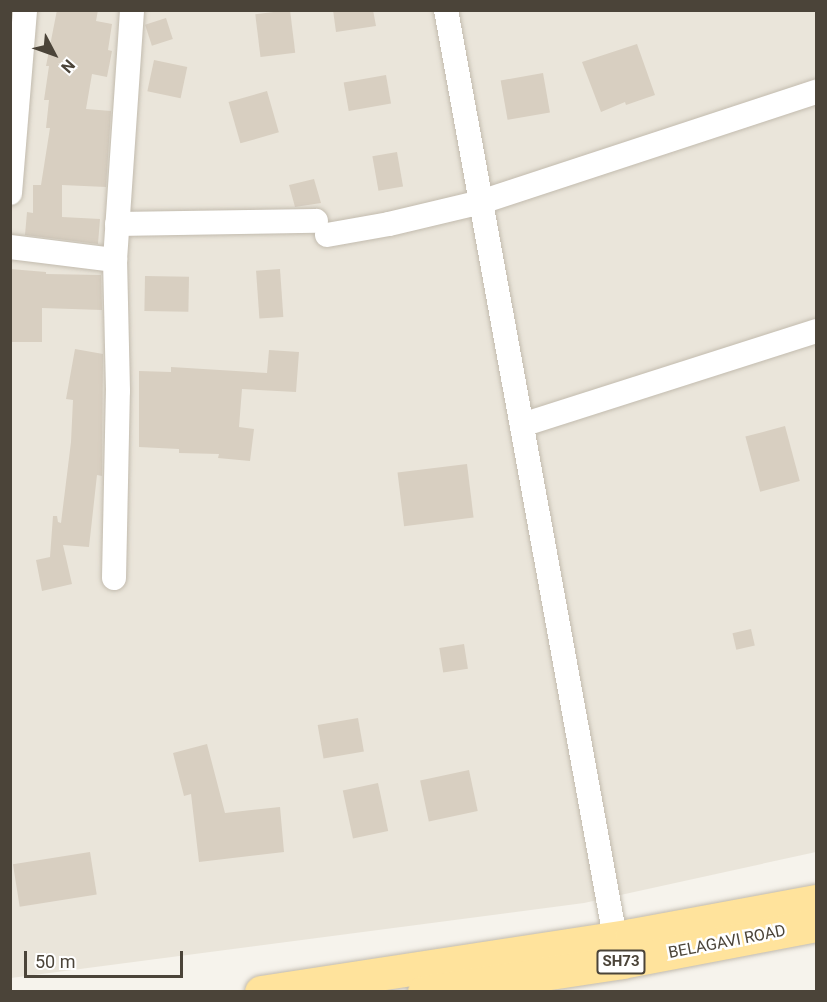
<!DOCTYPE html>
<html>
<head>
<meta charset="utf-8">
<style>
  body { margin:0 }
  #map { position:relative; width:827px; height:1002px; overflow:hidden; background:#f6f3ec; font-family:Roboto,sans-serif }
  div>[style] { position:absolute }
  .residential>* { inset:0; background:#eae5da }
  .building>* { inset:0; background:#d8cfc1; transform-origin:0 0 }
  .roads { filter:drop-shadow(0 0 2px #c2bbae) drop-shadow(0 0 2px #c2bbae) }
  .street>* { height:24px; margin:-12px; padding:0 12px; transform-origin:12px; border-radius:12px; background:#fff }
  .primary>* { height:33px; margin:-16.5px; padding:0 16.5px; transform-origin:16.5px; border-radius:16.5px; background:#ffe39c }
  span { translate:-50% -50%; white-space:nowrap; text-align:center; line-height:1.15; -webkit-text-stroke:5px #fff; paint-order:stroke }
  .shield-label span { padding:2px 4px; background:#fff; border:2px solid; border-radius:4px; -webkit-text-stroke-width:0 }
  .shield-label { font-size:15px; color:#4b4439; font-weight:700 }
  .street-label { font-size:16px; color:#4b4439 }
  .frame { position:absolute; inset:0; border:12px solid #4b4439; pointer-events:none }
  .north { position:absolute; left:24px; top:24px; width:60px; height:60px; -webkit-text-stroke:4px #fff; paint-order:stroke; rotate:131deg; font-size:16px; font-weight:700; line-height:24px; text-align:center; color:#4b4439 }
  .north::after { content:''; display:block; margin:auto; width:21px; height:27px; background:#4b4439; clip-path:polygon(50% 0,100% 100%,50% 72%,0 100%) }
  .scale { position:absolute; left:24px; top:951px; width:159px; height:27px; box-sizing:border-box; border:3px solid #4b4439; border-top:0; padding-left:8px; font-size:18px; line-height:21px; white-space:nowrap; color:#4b4439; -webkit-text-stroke:4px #fff; paint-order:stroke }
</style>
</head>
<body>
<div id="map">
  <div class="residential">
    <i style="clip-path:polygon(10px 11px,816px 11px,816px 852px,584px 903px,11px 978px)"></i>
  </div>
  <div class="building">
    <i style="clip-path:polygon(57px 10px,98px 10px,96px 21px,112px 24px,108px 50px,112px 51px,107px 77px,92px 74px,86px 109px,111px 111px,106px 187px,62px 185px,62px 217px,100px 219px,98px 244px,25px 235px,27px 212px,33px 213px,33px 185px,41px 185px,50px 128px,46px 128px,49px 100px,44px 100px,49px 66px,46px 66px)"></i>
    <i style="left:290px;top:10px;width:43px;height:35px;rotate:83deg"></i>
    <i style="clip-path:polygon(333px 10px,373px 10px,376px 26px,336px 32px)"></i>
    <i style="left:166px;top:18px;width:22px;height:22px;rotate:72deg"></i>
    <i style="clip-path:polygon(637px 44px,655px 95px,626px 105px,625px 102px,601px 112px,582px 62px)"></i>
    <i style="left:154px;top:60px;width:34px;height:32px;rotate:12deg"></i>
    <i style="left:543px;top:73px;width:40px;height:43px;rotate:80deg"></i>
    <i style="left:386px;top:75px;width:29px;height:43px;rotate:80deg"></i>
    <i style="left:267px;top:91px;width:43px;height:40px;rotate:74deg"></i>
    <i style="left:397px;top:152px;width:35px;height:25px;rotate:80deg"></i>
    <i style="clip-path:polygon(314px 179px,321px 203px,295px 207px,289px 185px)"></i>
    <i style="clip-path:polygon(10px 269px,46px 272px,46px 274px,101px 275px,102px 310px,42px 308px,42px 342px,10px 342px)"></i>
    <i style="left:280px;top:269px;width:48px;height:24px;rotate:86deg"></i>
    <i style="left:145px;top:276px;width:44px;height:35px;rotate:1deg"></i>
    <i style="clip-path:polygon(75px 349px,103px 354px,102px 476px,97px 475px,89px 547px,63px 545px,72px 584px,42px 591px,36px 560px,50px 557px,53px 516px,57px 516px,58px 522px,61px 523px,71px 442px,73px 400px,66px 399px)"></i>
    <i style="clip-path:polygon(269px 350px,299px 352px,296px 392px,242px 389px,239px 427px,254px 429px,250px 461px,218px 458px,219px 454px,179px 453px,179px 449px,139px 447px,139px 371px,171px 372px,171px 367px,267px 373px)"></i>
    <i style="left:785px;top:426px;width:57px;height:41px;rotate:75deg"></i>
    <i style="left:467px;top:464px;width:54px;height:70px;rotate:83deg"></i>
    <i style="left:751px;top:629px;width:17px;height:19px;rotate:77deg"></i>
    <i style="left:464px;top:644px;width:25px;height:25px;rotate:81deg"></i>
    <i style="left:358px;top:718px;width:34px;height:41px;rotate:80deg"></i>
    <i style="clip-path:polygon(207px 744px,225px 813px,280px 807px,284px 852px,199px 862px,191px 794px,184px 796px,173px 753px)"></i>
    <i style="left:469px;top:770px;width:42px;height:50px;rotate:78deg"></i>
    <i style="left:378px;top:783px;width:49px;height:36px;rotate:78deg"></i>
    <i style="left:90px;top:852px;width:43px;height:78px;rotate:81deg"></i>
  </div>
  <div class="roads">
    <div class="street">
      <i style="left:446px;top:10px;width:942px;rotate:79.67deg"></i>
      <i style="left:10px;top:193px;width:184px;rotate:-85.3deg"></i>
      <i style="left:117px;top:224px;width:199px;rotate:-0.9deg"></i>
      <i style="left:327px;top:235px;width:63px;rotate:-10.1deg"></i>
      <i style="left:389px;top:224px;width:95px;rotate:-13.4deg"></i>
      <i style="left:481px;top:202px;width:353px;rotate:-18.2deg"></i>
      <i style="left:10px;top:247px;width:106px;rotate:7.1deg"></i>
      <i style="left:522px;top:425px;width:309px;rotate:-17.7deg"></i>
      <i style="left:114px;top:578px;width:187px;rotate:-88.8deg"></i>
      <i style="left:118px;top:391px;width:131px;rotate:-91.3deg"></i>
      <i style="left:115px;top:260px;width:251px;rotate:-86.1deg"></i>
    </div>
    <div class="primary">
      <i style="left:261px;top:992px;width:375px;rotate:-8.7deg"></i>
      <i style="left:632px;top:935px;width:187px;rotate:-10.5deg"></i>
      <i style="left:424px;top:992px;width:200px;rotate:-8.6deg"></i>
      <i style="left:622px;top:962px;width:197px;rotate:-10.8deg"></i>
    </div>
  </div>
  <div class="shield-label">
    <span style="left:621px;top:962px">SH73</span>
  </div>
  <div class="street-label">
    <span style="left:727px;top:942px;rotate:-11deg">BELAGAVI ROAD</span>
  </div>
  <div class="frame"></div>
  <div class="north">N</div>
  <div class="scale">50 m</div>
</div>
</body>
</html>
